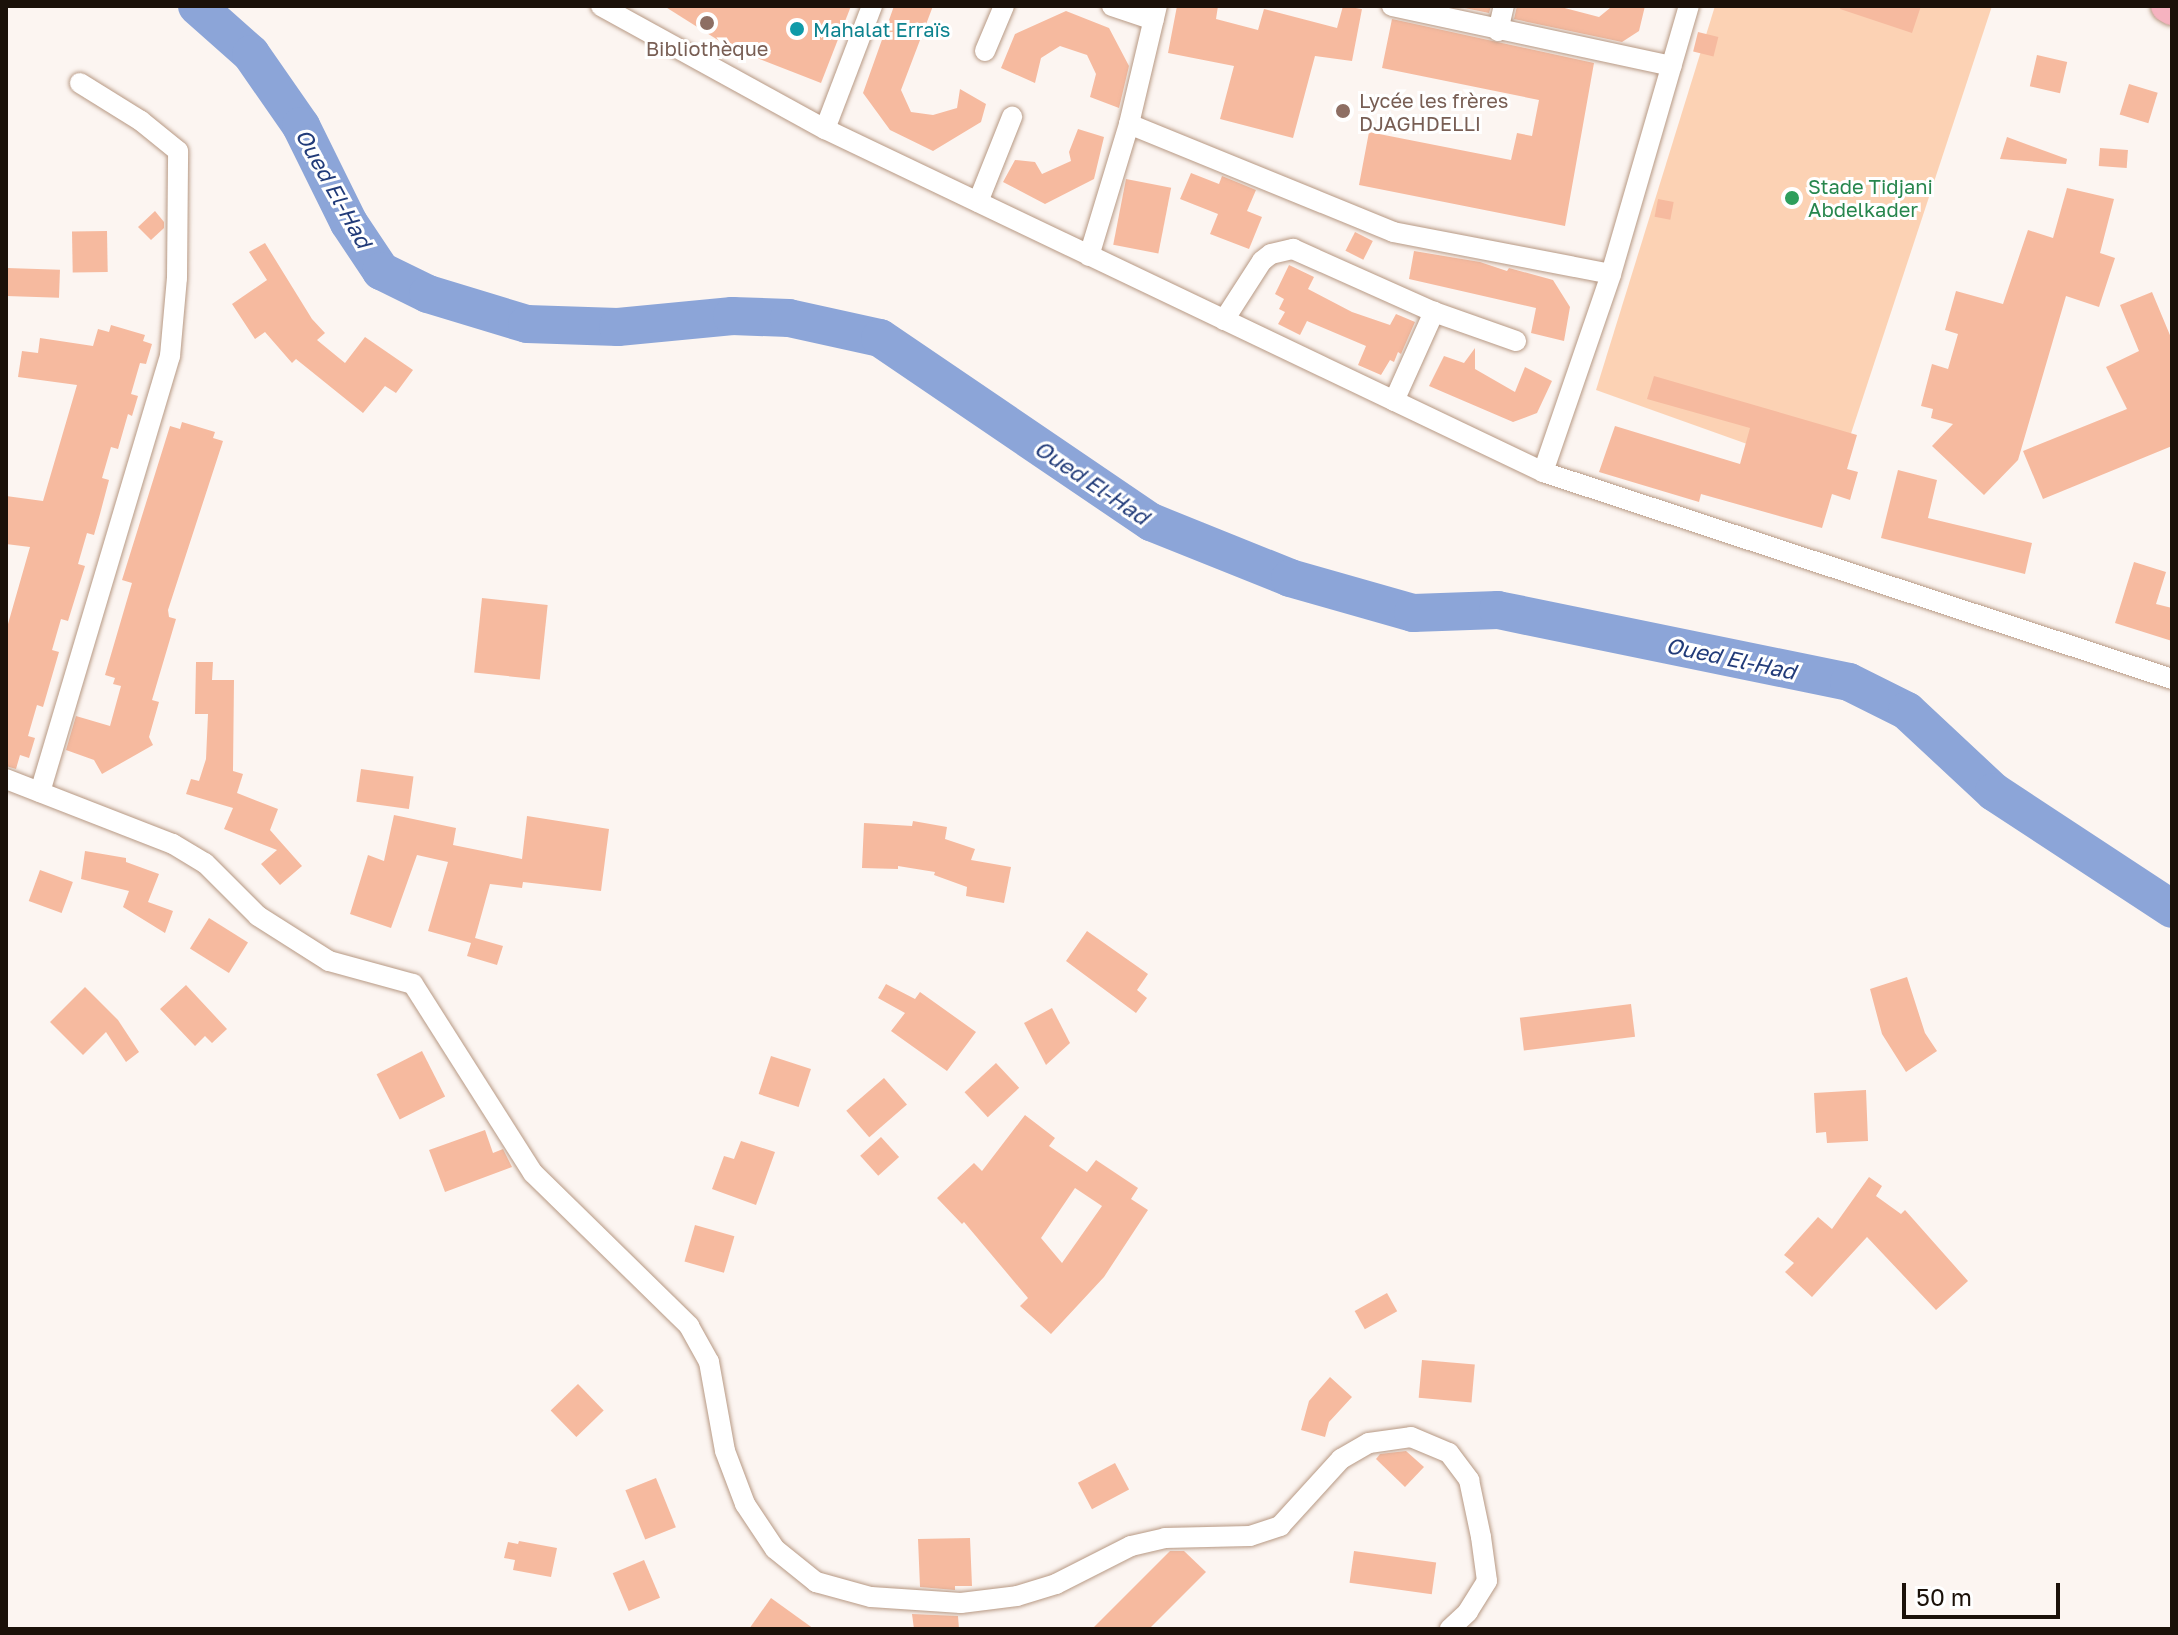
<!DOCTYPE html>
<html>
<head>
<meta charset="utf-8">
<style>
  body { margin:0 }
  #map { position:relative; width:2178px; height:1635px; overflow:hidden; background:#fcf5f1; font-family:"Golos Text",sans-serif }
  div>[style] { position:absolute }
  .green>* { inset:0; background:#fcd2b4 }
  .river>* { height:38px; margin:-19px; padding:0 19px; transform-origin:19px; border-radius:19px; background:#8ca5d8 }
  .building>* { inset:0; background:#f6ba9f; transform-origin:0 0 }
  .roads { filter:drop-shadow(0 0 2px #b79984) drop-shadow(0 0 2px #b79984) }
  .minor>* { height:20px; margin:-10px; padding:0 10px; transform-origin:10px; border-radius:10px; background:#fff }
  .primary>* { height:32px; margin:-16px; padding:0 16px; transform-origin:16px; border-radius:16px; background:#f6b3c0 }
  .dots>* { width:22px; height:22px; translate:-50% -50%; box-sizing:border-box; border:4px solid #fff; border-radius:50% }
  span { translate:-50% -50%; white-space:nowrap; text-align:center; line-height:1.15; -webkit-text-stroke:6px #fff; paint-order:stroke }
  .culture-label { font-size:20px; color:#0d838f }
  .left { translate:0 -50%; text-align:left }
  .education-label { font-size:20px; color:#785e54 }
  .leisure-label { font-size:20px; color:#27864d }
  .water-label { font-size:22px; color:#213b79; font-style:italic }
  .frame { position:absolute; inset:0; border:8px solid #1b1109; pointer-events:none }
  .scale { position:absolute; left:1902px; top:1583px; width:158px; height:36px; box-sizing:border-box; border:4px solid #1b1109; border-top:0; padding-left:10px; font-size:24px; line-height:28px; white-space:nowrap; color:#1b1109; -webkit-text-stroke:6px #fff; paint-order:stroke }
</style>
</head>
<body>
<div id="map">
  <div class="green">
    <i style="clip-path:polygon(1715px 6px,1992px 6px,1837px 476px,1596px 390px)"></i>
  </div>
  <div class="river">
    <i style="left:197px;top:6px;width:72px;rotate:41.6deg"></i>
    <i style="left:251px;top:54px;width:88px;rotate:55.2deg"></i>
    <i style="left:301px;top:126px;width:108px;rotate:63.7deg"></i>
    <i style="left:349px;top:223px;width:58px;rotate:56.3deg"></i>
    <i style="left:381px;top:271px;width:52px;rotate:26.1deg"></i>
    <i style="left:428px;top:294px;width:103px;rotate:16.9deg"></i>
    <i style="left:527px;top:324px;width:91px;rotate:1.9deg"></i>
    <i style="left:618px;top:327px;width:115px;rotate:-5.5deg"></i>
    <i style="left:732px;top:316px;width:57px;rotate:2deg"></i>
    <i style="left:789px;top:318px;width:93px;rotate:12.4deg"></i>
    <i style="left:880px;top:338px;width:328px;rotate:34.2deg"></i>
    <i style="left:1151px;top:522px;width:150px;rotate:21.9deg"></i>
    <i style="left:1290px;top:578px;width:128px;rotate:15.9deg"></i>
    <i style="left:1413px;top:613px;width:85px;rotate:-2deg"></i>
    <i style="left:1498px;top:610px;width:358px;rotate:11.6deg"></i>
    <i style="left:1849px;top:682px;width:65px;rotate:26.6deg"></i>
    <i style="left:1907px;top:711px;width:119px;rotate:43deg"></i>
    <i style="left:1994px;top:792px;width:213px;rotate:33.3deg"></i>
  </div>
  <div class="building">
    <i style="clip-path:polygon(664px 6px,851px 6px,821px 83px,729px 47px)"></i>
    <i style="clip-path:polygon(894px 6px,933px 6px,901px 90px,911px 112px,933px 115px,957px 108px,960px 89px,986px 104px,981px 122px,933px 151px,890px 130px,863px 93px)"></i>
    <i style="clip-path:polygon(1177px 6px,1218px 6px,1216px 19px,1258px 30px,1264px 9px,1337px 28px,1343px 6px,1362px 9px,1352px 61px,1315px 56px,1293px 138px,1220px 119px,1234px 66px,1168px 53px)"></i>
    <i style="clip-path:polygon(1455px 6px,1491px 6px,1489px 13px)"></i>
    <i style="clip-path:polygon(1517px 6px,1557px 6px,1599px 17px,1610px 8px,1645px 6px,1639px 31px,1622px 42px,1514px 19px)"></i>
    <i style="clip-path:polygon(1841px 6px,1921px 6px,1912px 33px,1840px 9px)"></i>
    <i style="clip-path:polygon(1066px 11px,1109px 28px,1129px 66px,1119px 108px,1090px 97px,1096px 74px,1087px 55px,1060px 46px,1041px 58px,1035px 83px,1001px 68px,1015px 34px)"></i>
    <i style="clip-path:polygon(1392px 19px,1594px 63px,1565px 226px,1359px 185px,1369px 132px,1511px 160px,1517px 133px,1532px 136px,1539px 100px,1382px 68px)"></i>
    <i style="left:1698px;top:32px;width:21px;height:20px;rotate:14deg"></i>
    <i style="left:2037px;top:55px;width:31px;height:32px;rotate:13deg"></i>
    <i style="left:2129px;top:84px;width:30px;height:32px;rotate:17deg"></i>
    <i style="clip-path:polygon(1078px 129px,1104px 137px,1094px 179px,1045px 204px,1003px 182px,1015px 160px,1035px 162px,1042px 174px,1071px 161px,1069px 152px)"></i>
    <i style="clip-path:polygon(2007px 137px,2067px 159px,2066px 164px,2000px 159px)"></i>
    <i style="left:2100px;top:148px;width:28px;height:18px;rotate:4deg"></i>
    <i style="clip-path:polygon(1191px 173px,1219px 184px,1222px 176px,1256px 190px,1247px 211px,1262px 217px,1249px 249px,1210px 234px,1218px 214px,1180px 199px)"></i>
    <i style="left:1126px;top:179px;width:46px;height:67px;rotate:11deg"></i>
    <i style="clip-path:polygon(2067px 188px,2114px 199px,2100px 253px,2115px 258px,2099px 307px,2066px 296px,2018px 460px,1984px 495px,1932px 446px,1953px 424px,1931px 418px,1933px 409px,1921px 406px,1932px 364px,1948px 369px,1958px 334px,1945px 330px,1956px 291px,2003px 304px,2028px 230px,2053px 238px)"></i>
    <i style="left:1658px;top:199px;width:16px;height:18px;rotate:11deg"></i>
    <i style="clip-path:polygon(155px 211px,164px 222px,164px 228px,151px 240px,138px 227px)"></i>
    <i style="left:107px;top:231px;width:41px;height:35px;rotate:89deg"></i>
    <i style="left:1355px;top:232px;width:20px;height:21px;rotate:27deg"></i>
    <i style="clip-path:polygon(265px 243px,312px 319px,325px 333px,317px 340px,345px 363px,365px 337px,413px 370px,396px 393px,385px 386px,363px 413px,296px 359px,292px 363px,265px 332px,255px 339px,232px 304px,267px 280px,249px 252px)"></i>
    <i style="clip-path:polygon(1414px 251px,1480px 262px,1507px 271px,1509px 268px,1553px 280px,1570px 307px,1564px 341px,1531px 333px,1536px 308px,1409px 279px)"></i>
    <i style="clip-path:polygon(1289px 265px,1314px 277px,1308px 289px,1352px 312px,1390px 325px,1396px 314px,1415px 322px,1401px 354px,1398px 352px,1394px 362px,1390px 360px,1381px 375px,1358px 365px,1366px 346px,1307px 321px,1300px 335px,1278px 324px,1285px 312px,1279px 309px,1284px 299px,1275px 294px)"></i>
    <i style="left:7px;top:268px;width:53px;height:28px;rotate:2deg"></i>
    <i style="clip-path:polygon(2152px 292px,2172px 340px,2172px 446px,2043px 499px,2023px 451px,2127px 409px,2106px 367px,2139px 351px,2120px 305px)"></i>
    <i style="clip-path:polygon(111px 325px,145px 335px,143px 341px,152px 344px,146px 364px,140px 363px,131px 394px,138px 396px,132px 416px,128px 414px,118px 449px,111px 447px,102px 478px,109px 480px,100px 514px,94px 535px,87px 533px,78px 564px,85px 566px,68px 621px,61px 619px,52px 650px,59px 652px,43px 707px,37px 705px,28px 736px,35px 738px,29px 758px,20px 755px,16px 769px,6px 766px,6px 631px,30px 547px,6px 544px,6px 496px,43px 501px,77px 385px,18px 377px,22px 351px,38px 353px,40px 338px,93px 346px,98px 329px,109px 332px)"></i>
    <i style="clip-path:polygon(1475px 348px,1475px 369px,1515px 392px,1525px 367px,1552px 381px,1537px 413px,1513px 422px,1429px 386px,1444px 356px,1464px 363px)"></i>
    <i style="clip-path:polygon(1654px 376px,1857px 435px,1847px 469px,1858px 472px,1850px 500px,1832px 494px,1822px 528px,1701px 494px,1699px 502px,1599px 472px,1615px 426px,1740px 464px,1750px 428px,1647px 399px)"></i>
    <i style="clip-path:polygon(182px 422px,215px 432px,213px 438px,223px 441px,168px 610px,169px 617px,176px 619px,152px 700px,159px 702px,149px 737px,153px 745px,102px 774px,94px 760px,66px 750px,76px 716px,110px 726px,121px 686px,113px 684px,115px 678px,105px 675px,132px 583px,122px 580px,170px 426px,180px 429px)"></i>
    <i style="clip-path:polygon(1898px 470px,1937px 480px,1928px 518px,2032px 543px,2025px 574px,1881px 538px)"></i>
    <i style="clip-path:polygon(2134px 562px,2166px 572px,2156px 604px,2172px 608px,2172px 641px,2115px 623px)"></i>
    <i style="left:482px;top:598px;width:66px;height:75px;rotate:6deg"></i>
    <i style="clip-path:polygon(196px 662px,213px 662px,212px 680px,234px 680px,233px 771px,243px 774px,237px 793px,278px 809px,270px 830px,302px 866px,280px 885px,261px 864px,277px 850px,224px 829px,233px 808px,186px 794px,191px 779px,199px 781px,206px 759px,208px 714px,195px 714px)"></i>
    <i style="left:361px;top:769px;width:53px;height:33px;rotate:8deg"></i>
    <i style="clip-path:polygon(394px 815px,456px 828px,453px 845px,522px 859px,527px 816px,609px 829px,601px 891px,523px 882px,522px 888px,490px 884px,475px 938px,503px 946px,497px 965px,467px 956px,471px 943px,428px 931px,448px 862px,417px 855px,391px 928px,350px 914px,368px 855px,384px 861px)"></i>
    <i style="clip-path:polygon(913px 821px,947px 827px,945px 839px,975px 849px,971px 860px,1011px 867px,1004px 903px,966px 896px,967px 887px,934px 875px,935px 872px,898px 866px,898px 869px,862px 868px,864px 823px,912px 826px)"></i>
    <i style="clip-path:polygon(85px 851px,126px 858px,126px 862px,159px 874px,148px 902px,173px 911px,165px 933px,123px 907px,129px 891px,81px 879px)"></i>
    <i style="left:40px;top:870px;width:35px;height:33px;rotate:20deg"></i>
    <i style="left:209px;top:918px;width:46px;height:36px;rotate:32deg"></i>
    <i style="clip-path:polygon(1087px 931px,1148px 974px,1137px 990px,1147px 998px,1136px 1013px,1066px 961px)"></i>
    <i style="clip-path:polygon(1907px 977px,1925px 1033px,1937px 1051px,1906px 1072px,1882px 1034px,1870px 989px)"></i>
    <i style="clip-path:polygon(886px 984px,915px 999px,920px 992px,976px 1032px,947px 1071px,891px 1031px,905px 1013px,878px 998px)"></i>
    <i style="clip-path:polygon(186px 985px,227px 1029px,212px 1043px,205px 1036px,195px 1046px,160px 1009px)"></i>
    <i style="clip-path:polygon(85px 987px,118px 1020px,139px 1052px,126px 1062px,106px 1032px,83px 1055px,50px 1022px)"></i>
    <i style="left:1631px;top:1004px;width:33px;height:112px;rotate:83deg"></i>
    <i style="clip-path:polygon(1052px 1008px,1070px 1043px,1046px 1065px,1024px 1023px)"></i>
    <i style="left:422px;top:1051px;width:51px;height:51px;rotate:63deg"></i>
    <i style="left:771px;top:1056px;width:42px;height:40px;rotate:18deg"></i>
    <i style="left:996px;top:1063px;width:34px;height:43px;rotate:47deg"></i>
    <i style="left:884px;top:1078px;width:35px;height:50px;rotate:49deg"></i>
    <i style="clip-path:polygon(1866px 1090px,1868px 1141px,1827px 1143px,1826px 1132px,1816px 1133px,1814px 1093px)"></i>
    <i style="clip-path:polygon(evenodd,1025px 1115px,1055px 1138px,1049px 1146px,1087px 1172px,1096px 1160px,1138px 1188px,1131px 1199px,1148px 1210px,1104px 1277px,1051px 1334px,1020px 1306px,1028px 1298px,964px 1222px,962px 1224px,937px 1198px,974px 1163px,982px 1171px,1025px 1115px,1075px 1188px,1102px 1206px,1062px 1263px,1041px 1238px,1075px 1188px)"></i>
    <i style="clip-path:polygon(485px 1130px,493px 1153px,503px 1149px,512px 1167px,445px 1192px,429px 1150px)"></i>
    <i style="left:881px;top:1137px;width:27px;height:28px;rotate:48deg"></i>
    <i style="clip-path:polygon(741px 1141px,775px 1152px,756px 1205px,712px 1189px,724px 1156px,734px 1159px)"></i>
    <i style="clip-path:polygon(1869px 1177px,1882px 1186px,1876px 1196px,1901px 1214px,1905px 1210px,1968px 1281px,1936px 1310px,1867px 1237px,1812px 1297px,1785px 1272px,1794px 1263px,1784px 1255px,1818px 1217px,1832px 1229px)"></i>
    <i style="left:695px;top:1225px;width:41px;height:38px;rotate:16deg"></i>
    <i style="left:1387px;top:1293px;width:21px;height:37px;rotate:61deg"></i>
    <i style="left:1422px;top:1360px;width:53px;height:38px;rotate:5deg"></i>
    <i style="clip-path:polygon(1330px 1377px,1352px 1397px,1329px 1422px,1325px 1437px,1301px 1430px,1309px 1401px)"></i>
    <i style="left:578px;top:1384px;width:37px;height:38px;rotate:46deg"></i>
    <i style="clip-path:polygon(1406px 1451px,1424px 1467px,1405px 1487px,1376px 1459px,1380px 1454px)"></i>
    <i style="left:1115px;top:1463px;width:30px;height:42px;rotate:62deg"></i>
    <i style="left:656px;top:1478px;width:53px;height:33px;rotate:68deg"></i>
    <i style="clip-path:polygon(970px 1538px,972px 1586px,955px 1586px,955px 1590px,920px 1587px,918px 1539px)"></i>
    <i style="clip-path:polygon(519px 1541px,557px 1548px,551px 1577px,513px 1570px,515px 1560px,504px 1558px,508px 1542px,518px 1544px)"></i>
    <i style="clip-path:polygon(1170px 1551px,1184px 1551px,1206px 1572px,1149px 1629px,1092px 1629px)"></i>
    <i style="left:1354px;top:1551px;width:83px;height:32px;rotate:8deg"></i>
    <i style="left:644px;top:1560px;width:41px;height:34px;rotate:67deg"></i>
    <i style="clip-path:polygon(771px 1598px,814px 1629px,749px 1629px)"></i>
    <i style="clip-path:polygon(912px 1614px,958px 1616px,959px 1629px,914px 1629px)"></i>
  </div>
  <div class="roads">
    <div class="minor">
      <i style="left:601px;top:6px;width:256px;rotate:28.8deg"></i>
      <i style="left:825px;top:129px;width:796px;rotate:25.53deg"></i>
      <i style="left:1543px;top:472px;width:662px;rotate:18.22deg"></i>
      <i style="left:1112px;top:6px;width:44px;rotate:18.4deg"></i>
      <i style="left:1392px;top:6px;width:286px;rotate:12.1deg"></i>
      <i style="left:1498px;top:31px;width:26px;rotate:-77deg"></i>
      <i style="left:985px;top:51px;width:49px;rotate:-67.1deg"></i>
      <i style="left:1129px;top:124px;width:285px;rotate:22.2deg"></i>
      <i style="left:1393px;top:232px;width:222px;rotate:10.9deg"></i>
      <i style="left:1611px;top:274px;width:279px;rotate:-73.8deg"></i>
      <i style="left:825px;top:129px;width:132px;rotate:-69.1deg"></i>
      <i style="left:978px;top:202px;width:92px;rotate:-68.2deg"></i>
      <i style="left:1089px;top:256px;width:138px;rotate:-73.1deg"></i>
      <i style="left:1129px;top:124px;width:121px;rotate:-76.7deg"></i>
      <i style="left:1224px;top:320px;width:70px;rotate:-57.2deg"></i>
      <i style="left:1262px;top:261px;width:11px;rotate:-38deg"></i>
      <i style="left:1271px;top:254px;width:23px;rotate:-13deg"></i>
      <i style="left:1293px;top:249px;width:154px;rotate:24.1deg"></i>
      <i style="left:1434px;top:312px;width:87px;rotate:19.5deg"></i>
      <i style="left:1394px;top:401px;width:98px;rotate:-65.8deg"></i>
      <i style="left:1543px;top:472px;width:209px;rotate:-71deg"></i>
      <i style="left:6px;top:779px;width:179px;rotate:21.3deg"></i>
      <i style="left:173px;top:844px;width:37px;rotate:31deg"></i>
      <i style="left:205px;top:863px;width:75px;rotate:45deg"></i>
      <i style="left:258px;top:916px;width:84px;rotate:32.4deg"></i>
      <i style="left:329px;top:961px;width:87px;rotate:15.3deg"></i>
      <i style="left:413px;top:984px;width:224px;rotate:57.6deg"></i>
      <i style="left:533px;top:1173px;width:219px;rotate:44.4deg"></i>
      <i style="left:689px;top:1326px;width:41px;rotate:60.9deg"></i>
      <i style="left:709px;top:1362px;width:90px;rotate:79.8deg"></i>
      <i style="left:725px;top:1451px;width:57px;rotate:69.3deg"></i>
      <i style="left:745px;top:1504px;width:54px;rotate:56.3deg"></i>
      <i style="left:775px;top:1549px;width:53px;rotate:38.8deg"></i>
      <i style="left:816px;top:1582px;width:57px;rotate:15.3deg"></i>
      <i style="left:871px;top:1597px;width:90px;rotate:3.8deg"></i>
      <i style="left:961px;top:1603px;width:56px;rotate:-7.1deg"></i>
      <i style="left:1017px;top:1596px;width:41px;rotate:-17.1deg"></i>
      <i style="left:1056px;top:1584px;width:84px;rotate:-26.9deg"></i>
      <i style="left:1131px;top:1546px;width:35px;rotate:-13deg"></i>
      <i style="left:1165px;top:1538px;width:85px;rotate:-1.3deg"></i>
      <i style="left:1250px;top:1536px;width:32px;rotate:-18deg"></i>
      <i style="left:1280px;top:1526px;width:91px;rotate:-47.7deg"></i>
      <i style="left:1341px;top:1459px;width:32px;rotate:-30deg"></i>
      <i style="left:1369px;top:1443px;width:42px;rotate:-8.1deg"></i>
      <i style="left:1411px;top:1437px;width:41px;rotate:22.8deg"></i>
      <i style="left:1449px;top:1453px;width:34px;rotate:53deg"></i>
      <i style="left:1469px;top:1480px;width:58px;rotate:78.1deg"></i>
      <i style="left:1481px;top:1537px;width:44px;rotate:82.2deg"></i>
      <i style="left:1487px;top:1581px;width:36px;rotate:122deg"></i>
      <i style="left:1468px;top:1612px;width:25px;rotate:137deg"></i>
      <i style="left:40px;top:792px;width:455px;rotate:-73.4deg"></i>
      <i style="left:170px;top:356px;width:78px;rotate:-84.9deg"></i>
      <i style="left:177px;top:278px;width:127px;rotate:-89.5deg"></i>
      <i style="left:178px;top:151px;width:48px;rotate:-141deg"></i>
      <i style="left:141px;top:121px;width:72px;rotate:-148.1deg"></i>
    </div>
    <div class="primary">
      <i style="left:2167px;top:6px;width:6px;rotate:31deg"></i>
    </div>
  </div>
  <div class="dots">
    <i style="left:707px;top:23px;background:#8d6e63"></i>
    <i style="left:797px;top:29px;background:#0f9aa8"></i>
    <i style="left:1343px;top:111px;background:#8d6e63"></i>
    <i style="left:1792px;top:198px;background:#2e9e5b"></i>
  </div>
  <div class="culture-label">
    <span class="left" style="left:813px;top:29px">Mahalat Erraïs</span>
  </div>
  <div class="education-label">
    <span style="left:707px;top:48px">Bibliothèque</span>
    <span class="left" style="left:1359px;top:112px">Lycée les frères<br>DJAGHDELLI</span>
  </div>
  <div class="leisure-label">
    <span class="left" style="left:1808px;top:198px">Stade Tidjani<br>Abdelkader</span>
  </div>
  <div class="water-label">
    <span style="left:334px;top:188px;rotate:61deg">Oued El-Had</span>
    <span style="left:1092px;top:482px;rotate:34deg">Oued El-Had</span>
    <span style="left:1731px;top:658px;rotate:12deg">Oued El-Had</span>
  </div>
  <div class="frame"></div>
  <div class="scale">50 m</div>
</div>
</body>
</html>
